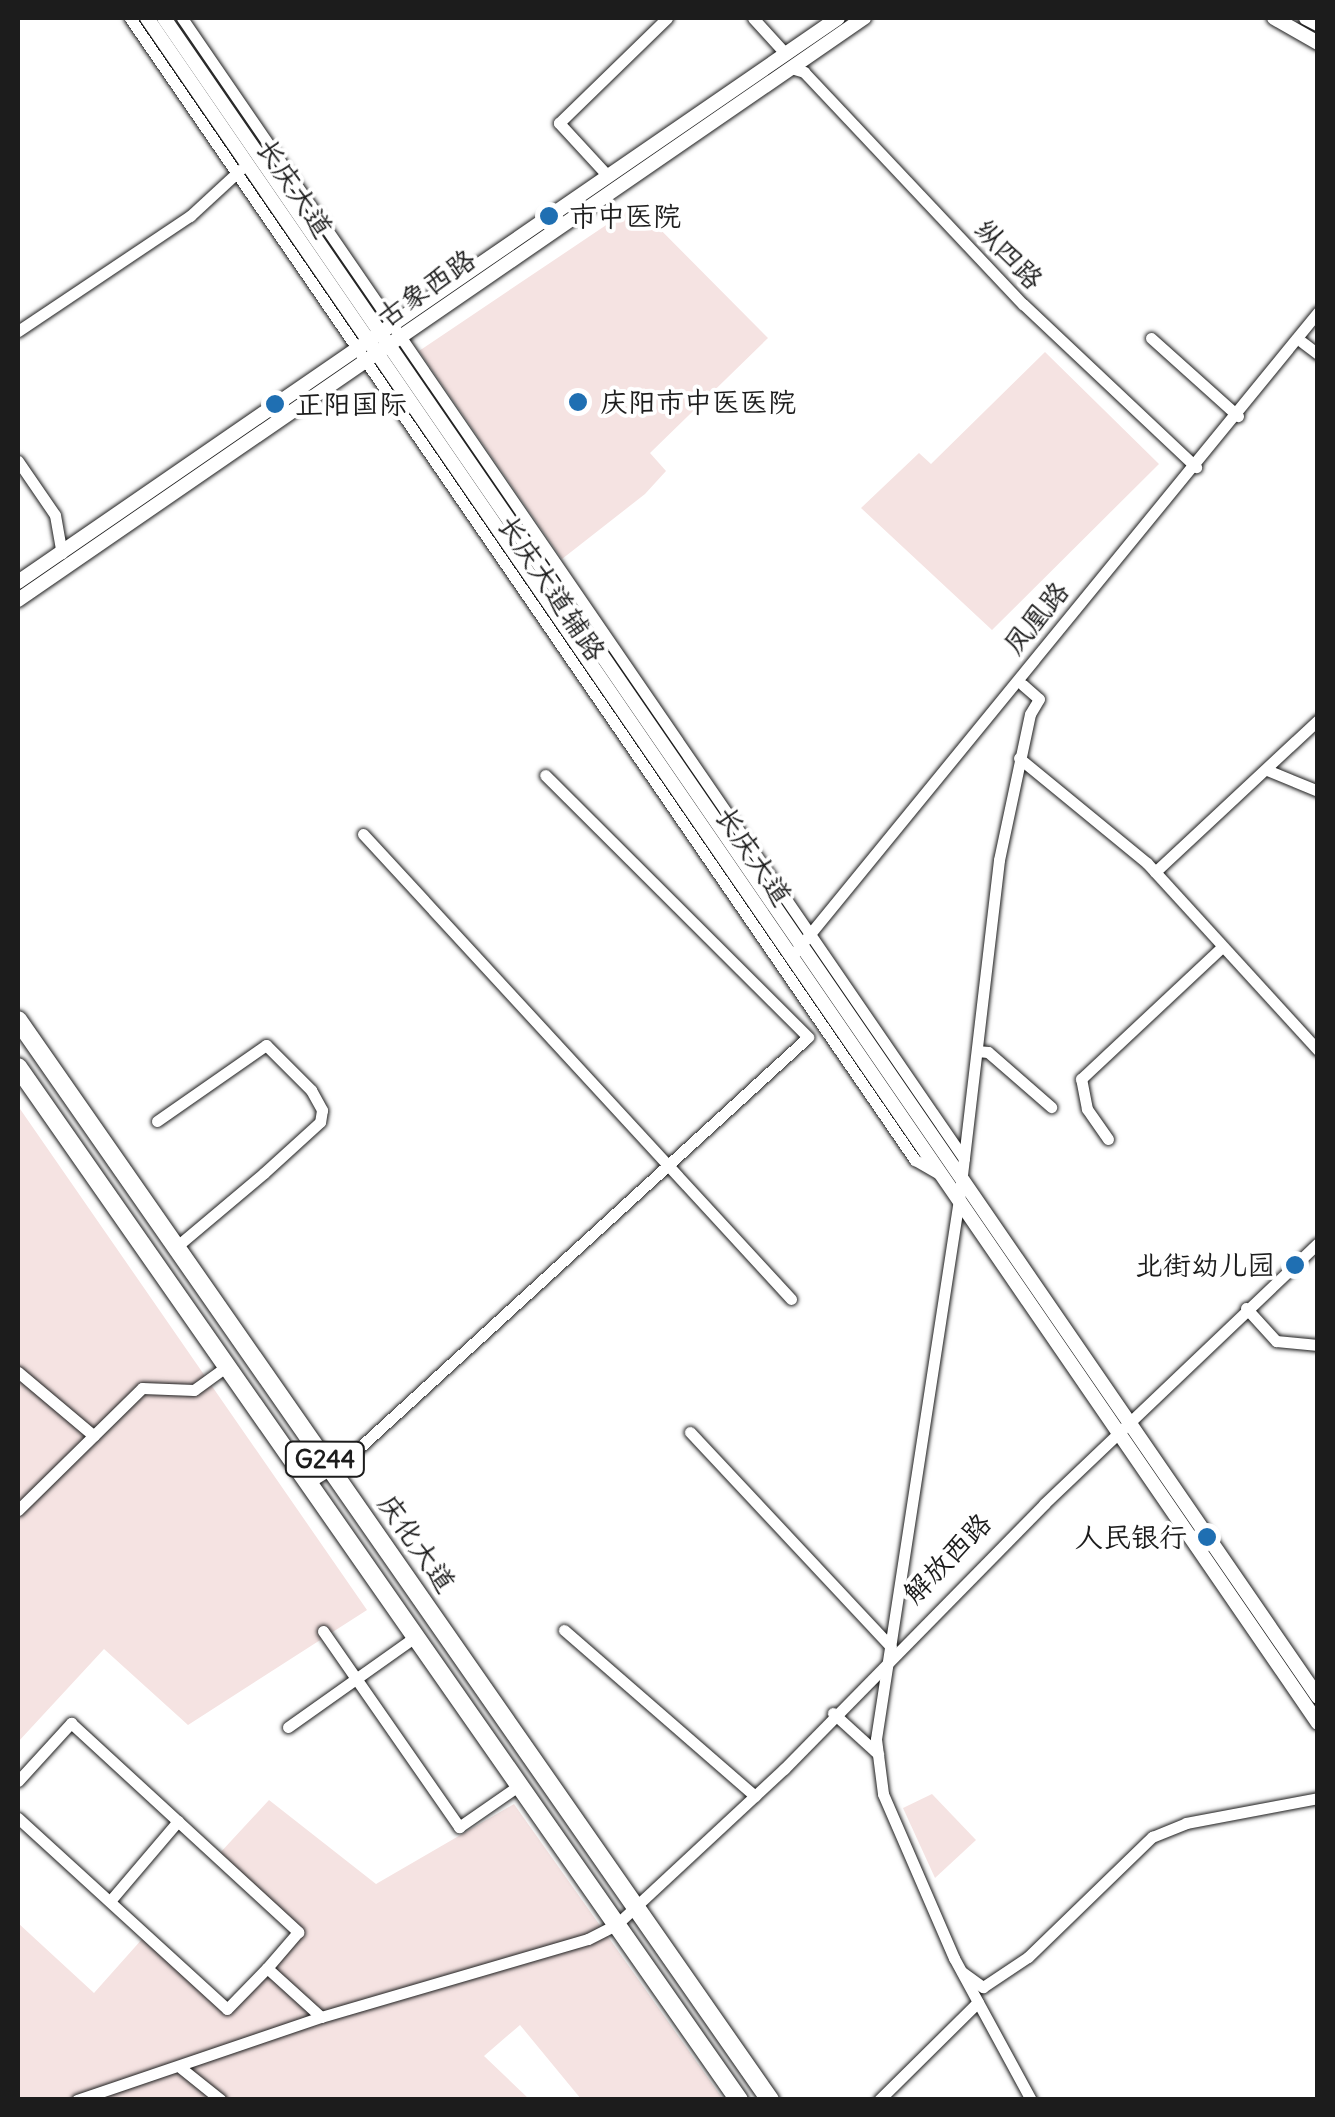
<!DOCTYPE html>
<html>
<head>
<meta charset="utf-8">
<style>
  body { margin:0 }
  #map { position:relative; width:1335px; height:2117px; overflow:hidden; background:#fff; font-family:Delius,"LXGW WenKai TC",sans-serif }
  div>[style] { position:absolute }
  .built>* { inset:0; background:#f5e3e2 }
  .roads { filter:drop-shadow(0 0 2px #1c1c1c) drop-shadow(0 0 2px #1c1c1c) }
  .minor>* { height:11px; margin:-5.5px; padding:0 5.5px; transform-origin:5.5px; border-radius:5.5px; background:#fff }
  .major>* { height:14px; margin:-7px; padding:0 7px; transform-origin:7px; border-radius:7px; background:#fff }
  .highway>* { height:18px; margin:-9px; padding:0 9px; transform-origin:9px; border-radius:9px; background:#fff }
  .dots>* { width:28px; height:28px; translate:-50% -50%; box-sizing:border-box; border:5px solid #fff; border-radius:50% }
  span { translate:-50% -50%; white-space:nowrap; text-align:center; line-height:1.15; -webkit-text-stroke:8px #fff; paint-order:stroke }
  .shield-label span { padding:2px 8px; background:#fff; border:2px solid; border-radius:8px; -webkit-text-stroke-width:0 }
  .shield-label { font-size:25px; color:#1c1c1c; font-weight:700 }
  .street-label { font-size:28px; color:#1c1c1c }
  .poi-label { font-size:28px; color:#1c1c1c }
  .left { translate:0 -50%; text-align:left }
  .right { translate:-100% -50%; text-align:right }
  .frame { position:absolute; inset:0; border:20px solid #1c1c1c; pointer-events:none }
</style>
</head>
<body>
<div id="map">
  <div class="built">
    <i style="clip-path:polygon(636px 205px,768px 338px,650px 453px,666px 471px,645px 494px,562px 559px,419px 351px)"></i>
    <i style="clip-path:polygon(1045px 352px,1159px 464px,992px 630px,861px 508px,919px 453px,931px 464px)"></i>
    <i style="clip-path:polygon(18px 1106px,367px 1610px,188px 1725px,104px 1649px,18px 1742px)"></i>
    <i style="clip-path:polygon(932px 1794px,976px 1840px,935px 1878px,903px 1808px)"></i>
    <i style="clip-path:polygon(269px 1800px,376px 1884px,514px 1804px,723px 2099px,581px 2099px,520px 2025px,484px 2056px,529px 2099px,18px 2099px,18px 1923px,94px 1993px,143px 1938px,227px 2013px,303px 1930px,219px 1854px)"></i>
  </div>
  <div class="roads">
    <div class="minor">
      <i style="left:130px;top:18px;width:1386px;rotate:55.5deg"></i>
      <i style="left:915px;top:1160px;width:30px;rotate:30deg"></i>
      <i style="left:182px;top:18px;width:1383px;rotate:55.57deg"></i>
      <i style="left:753px;top:18px;width:47px;rotate:47.6deg"></i>
      <i style="left:791px;top:68px;width:14px;rotate:17deg"></i>
      <i style="left:804px;top:72px;width:319px;rotate:46.7deg"></i>
      <i style="left:1023px;top:304px;width:238px;rotate:43.3deg"></i>
      <i style="left:607px;top:175px;width:71px;rotate:-132.7deg"></i>
      <i style="left:559px;top:123px;width:151px;rotate:-44.2deg"></i>
      <i style="left:18px;top:331px;width:207px;rotate:-33.8deg"></i>
      <i style="left:190px;top:216px;width:69px;rotate:-42.7deg"></i>
      <i style="left:1151px;top:338px;width:117px;rotate:41.9deg"></i>
      <i style="left:1302px;top:342px;width:20px;rotate:37deg"></i>
      <i style="left:18px;top:461px;width:65px;rotate:55.6deg"></i>
      <i style="left:55px;top:515px;width:39px;rotate:80deg"></i>
      <i style="left:1023px;top:685px;width:21px;rotate:41deg"></i>
      <i style="left:1039px;top:699px;width:17px;rotate:121deg"></i>
      <i style="left:1030px;top:714px;width:149px;rotate:102deg"></i>
      <i style="left:999px;top:860px;width:341px;rotate:96.7deg"></i>
      <i style="left:959px;top:1199px;width:546px;rotate:98.74deg"></i>
      <i style="left:876px;top:1739px;width:55px;rotate:82.7deg"></i>
      <i style="left:883px;top:1794px;width:179px;rotate:66.6deg"></i>
      <i style="left:954px;top:1958px;width:162px;rotate:61.5deg"></i>
      <i style="left:1019px;top:758px;width:166px;rotate:39.4deg"></i>
      <i style="left:1147px;top:863px;width:253px;rotate:47.6deg"></i>
      <i style="left:1267px;top:770px;width:55px;rotate:22.4deg"></i>
      <i style="left:363px;top:834px;width:632px;rotate:47.37deg"></i>
      <i style="left:1155px;top:872px;width:223px;rotate:-43deg"></i>
      <i style="left:792px;top:956px;width:832px;rotate:-50.76deg"></i>
      <i style="left:977px;top:1051px;width:11px;rotate:5deg"></i>
      <i style="left:988px;top:1052px;width:84px;rotate:41.1deg"></i>
      <i style="left:157px;top:1121px;width:133px;rotate:-34.9deg"></i>
      <i style="left:266px;top:1045px;width:64px;rotate:45deg"></i>
      <i style="left:311px;top:1090px;width:23px;rotate:61deg"></i>
      <i style="left:322px;top:1110px;width:12px;rotate:99deg"></i>
      <i style="left:320px;top:1122px;width:76px;rotate:137.7deg"></i>
      <i style="left:264px;top:1173px;width:115px;rotate:139.9deg"></i>
      <i style="left:1108px;top:1139px;width:37px;rotate:-125deg"></i>
      <i style="left:1087px;top:1109px;width:31px;rotate:-101deg"></i>
      <i style="left:1081px;top:1079px;width:192px;rotate:-43.1deg"></i>
      <i style="left:1246px;top:1308px;width:45px;rotate:47.7deg"></i>
      <i style="left:1276px;top:1341px;width:42px;rotate:5.4deg"></i>
      <i style="left:18px;top:1372px;width:99px;rotate:40.1deg"></i>
      <i style="left:690px;top:1432px;width:294px;rotate:46.9deg"></i>
      <i style="left:308px;top:1483px;width:46px;rotate:-31.6deg"></i>
      <i style="left:347px;top:1459px;width:625px;rotate:-42.47deg"></i>
      <i style="left:808px;top:1037px;width:371px;rotate:-135.1deg"></i>
      <i style="left:18px;top:1510px;width:174px;rotate:-44.5deg"></i>
      <i style="left:142px;top:1388px;width:52px;rotate:2.2deg"></i>
      <i style="left:194px;top:1390px;width:39px;rotate:-36deg"></i>
      <i style="left:564px;top:1630px;width:253px;rotate:41deg"></i>
      <i style="left:323px;top:1631px;width:239px;rotate:55.2deg"></i>
      <i style="left:459px;top:1827px;width:75px;rotate:-34.7deg"></i>
      <i style="left:833px;top:1713px;width:61px;rotate:42.3deg"></i>
      <i style="left:288px;top:1727px;width:156px;rotate:-35.3deg"></i>
      <i style="left:18px;top:1781px;width:79px;rotate:-47.6deg"></i>
      <i style="left:71px;top:1723px;width:309px;rotate:42.6deg"></i>
      <i style="left:298px;top:1932px;width:48px;rotate:130.7deg"></i>
      <i style="left:18px;top:1818px;width:283px;rotate:42.4deg"></i>
      <i style="left:227px;top:2009px;width:57px;rotate:-45.7deg"></i>
      <i style="left:267px;top:1968px;width:73px;rotate:42.2deg"></i>
      <i style="left:110px;top:1901px;width:105px;rotate:-49.6deg"></i>
      <i style="left:962px;top:1972px;width:26px;rotate:36deg"></i>
      <i style="left:983px;top:1987px;width:54px;rotate:-33.7deg"></i>
      <i style="left:1028px;top:1957px;width:173px;rotate:-44.1deg"></i>
      <i style="left:1152px;top:1837px;width:37px;rotate:-22deg"></i>
      <i style="left:1186px;top:1823px;width:134px;rotate:-10.7deg"></i>
      <i style="left:181px;top:2068px;width:51px;rotate:38.7deg"></i>
      <i style="left:77px;top:2100px;width:258px;rotate:-18.8deg"></i>
      <i style="left:321px;top:2017px;width:278px;rotate:-16.3deg"></i>
      <i style="left:588px;top:1939px;width:33px;rotate:-27deg"></i>
      <i style="left:617px;top:1924px;width:228px;rotate:-42.9deg"></i>
      <i style="left:784px;top:1769px;width:371px;rotate:-45.5deg"></i>
      <i style="left:1044px;top:1504px;width:378px;rotate:-43.6deg"></i>
      <i style="left:879px;top:2100px;width:139px;rotate:-44.7deg"></i>
    </div>
    <div class="major">
      <i style="left:147px;top:18px;width:2068px;rotate:55.52deg"></i>
      <i style="left:164px;top:18px;width:2037px;rotate:55.5deg"></i>
      <i style="left:1274px;top:18px;width:51px;rotate:29.6deg"></i>
      <i style="left:1306px;top:18px;width:13px;rotate:27deg"></i>
      <i style="left:18px;top:582px;width:995px;rotate:-34.52deg"></i>
      <i style="left:18px;top:600px;width:1027px;rotate:-34.53deg"></i>
    </div>
    <div class="highway">
      <i style="left:18px;top:1020px;width:1316px;rotate:55.15deg"></i>
      <i style="left:18px;top:1067px;width:1260px;rotate:55.09deg"></i>
    </div>
  </div>
  <div class="dots">
    <i style="left:549px;top:216px;background:#1f6fb2"></i>
    <i style="left:578px;top:402px;background:#1f6fb2"></i>
    <i style="left:275px;top:404px;background:#1f6fb2"></i>
    <i style="left:1295px;top:1265px;background:#1f6fb2"></i>
    <i style="left:1207px;top:1537px;background:#1f6fb2"></i>
  </div>
  <div class="shield-label">
    <span style="left:325px;top:1459px">G244</span>
  </div>
  <div class="street-label">
    <span style="left:295px;top:188px;rotate:56deg">长庆大道</span>
    <span style="left:1009px;top:254px;rotate:46deg">纵四路</span>
    <span style="left:426px;top:288px;rotate:-35deg">古象西路</span>
    <span style="left:552px;top:588px;rotate:56deg">长庆大道辅路</span>
    <span style="left:1036px;top:618px;rotate:-51deg">凤凰路</span>
    <span style="left:754px;top:856px;rotate:56deg">长庆大道</span>
    <span style="left:417px;top:1543px;rotate:55deg">庆化大道</span>
    <span style="left:947px;top:1558px;rotate:-46deg">解放西路</span>
  </div>
  <div class="poi-label">
    <span class="left" style="left:569px;top:216px">市中医院</span>
    <span class="left" style="left:600px;top:402px">庆阳市中医医院</span>
    <span class="left" style="left:295px;top:404px">正阳国际</span>
    <span class="right" style="left:1275px;top:1265px">北街幼儿园</span>
    <span class="right" style="left:1187px;top:1537px">人民银行</span>
  </div>
  <div class="frame"></div>
</div>
</body>
</html>
